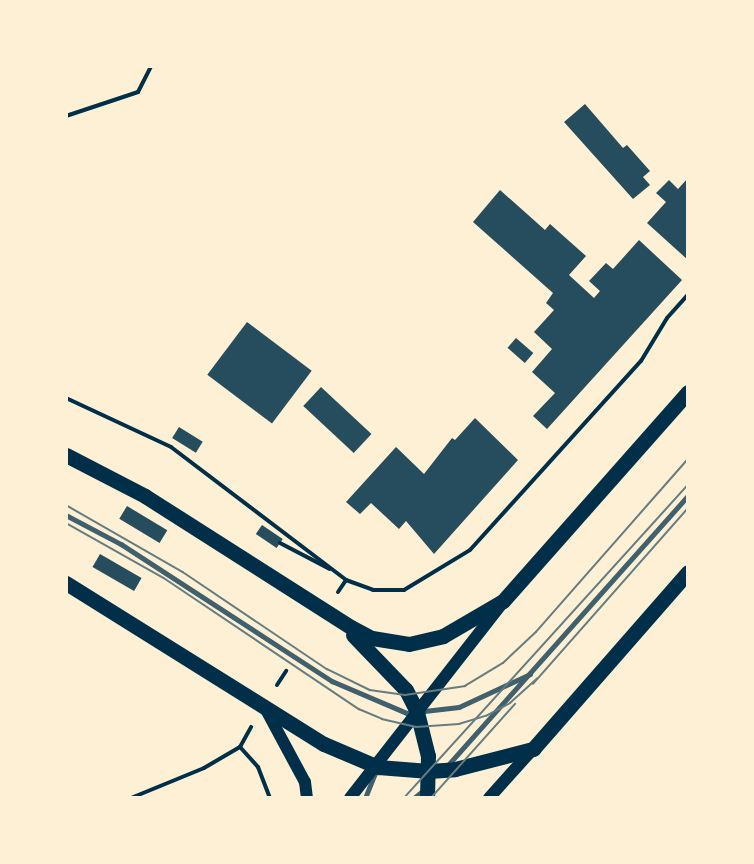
<!DOCTYPE html>
<html>
<head>
<meta charset="utf-8">
<style>
  body { margin:0 }
  #map { position:relative; width:754px; height:864px; overflow:hidden; background:#fdf0d5; font-family:Roboto,sans-serif }
  div>[style] { position:absolute }
  .building>* { inset:0; background:#264d5e; transform-origin:0 0 }
  .path>* { height:4px; margin:-2px; padding:0 2px; transform-origin:2px; border-radius:2px; background:#003049 }
  .service>* { height:4.5px; margin:-2.25px; padding:0 2.25px; transform-origin:2.25px; border-radius:2.25px; background:#3f606c }
  .secondary>* { height:12px; margin:-6px; padding:0 6px; transform-origin:6px; border-radius:6px; background:#003049 }
  .primary>* { height:15px; margin:-7.5px; padding:0 7.5px; transform-origin:7.5px; border-radius:7.5px; background:#003049 }
  .tram>* { height:1.5px; margin:-0.75px; padding:0 0.75px; transform-origin:0.75px; border-radius:0.75px; background:#657d81 }
  span { translate:-50% -50%; white-space:nowrap; text-align:center; line-height:1.15; -webkit-text-stroke:6px #fdf0d5; paint-order:stroke }
  .frame { position:absolute; inset:0; border:68px solid #fdf0d5; pointer-events:none }
</style>
</head>
<body>
<div id="map">
  <div class="building">
    <i style="clip-path:polygon(585px 104px,623px 148px,627px 145px,650px 171px,643px 177px,650px 185px,633px 199px,564px 122px)"></i>
    <i style="clip-path:polygon(688px 178px,688px 260px,647px 223px,666px 202px,656px 193px,669px 180px,678px 189px)"></i>
    <i style="clip-path:polygon(500px 190px,545px 230px,550px 224px,586px 256px,569px 275px,594px 298px,600px 291px,589px 281px,606px 263px,613px 269px,639px 240px,682px 280px,547px 429px,533px 416px,555px 393px,532px 372px,552px 349px,534px 332px,554px 310px,546px 303px,553px 293px,473px 222px)"></i>
    <i style="left:247px;top:322px;width:81px;height:66px;rotate:37deg"></i>
    <i style="left:516px;top:338px;width:23px;height:13px;rotate:41deg"></i>
    <i style="left:321px;top:387px;width:69px;height:26px;rotate:43deg"></i>
    <i style="clip-path:polygon(475px 418px,518px 460px,434px 554px,406px 521px,399px 529px,371px 503px,360px 514px,346px 502px,396px 447px,424px 474px,452px 438px,455px 440px)"></i>
    <i style="left:179px;top:427px;width:28px;height:13px;rotate:32deg"></i>
    <i style="left:127px;top:506px;width:47px;height:15px;rotate:31deg"></i>
    <i style="left:262px;top:525px;width:25px;height:11px;rotate:34deg"></i>
    <i style="left:100px;top:554px;width:48px;height:15px;rotate:30deg"></i>
  </div>
  <div class="path">
    <i style="left:66px;top:116px;width:76px;rotate:-18.4deg"></i>
    <i style="left:138px;top:92px;width:29px;rotate:-63deg"></i>
    <i style="left:66px;top:398px;width:116px;rotate:25deg"></i>
    <i style="left:171px;top:447px;width:220px;rotate:37.2deg"></i>
    <i style="left:280px;top:543px;width:56px;rotate:27.5deg"></i>
    <i style="left:338px;top:592px;width:14px;rotate:-56deg"></i>
    <i style="left:346px;top:580px;width:29px;rotate:20deg"></i>
    <i style="left:373px;top:590px;width:31px"></i>
    <i style="left:404px;top:590px;width:77px;rotate:-31.2deg"></i>
    <i style="left:470px;top:550px;width:255px;rotate:-47.9deg"></i>
    <i style="left:641px;top:361px;width:50px;rotate:-58.8deg"></i>
    <i style="left:667px;top:318px;width:31px;rotate:-48deg"></i>
    <i style="left:277px;top:685px;width:17px;rotate:-57deg"></i>
    <i style="left:240px;top:747px;width:27px;rotate:48deg"></i>
    <i style="left:258px;top:767px;width:33px;rotate:69deg"></i>
    <i style="left:131px;top:798px;width:79px;rotate:-22.3deg"></i>
    <i style="left:204px;top:768px;width:42px;rotate:-30.3deg"></i>
    <i style="left:240px;top:747px;width:23px;rotate:-61deg"></i>
  </div>
  <div class="service">
    <i style="left:66px;top:515px;width:62px;rotate:27.8deg"></i>
    <i style="left:121px;top:544px;width:252px;rotate:33deg"></i>
    <i style="left:332px;top:681px;width:82px;rotate:23.1deg"></i>
    <i style="left:407px;top:713px;width:52px;rotate:-6.6deg"></i>
    <i style="left:459px;top:707px;width:78px;rotate:-24.9deg"></i>
    <i style="left:448px;top:765px;width:361px;rotate:-48.3deg"></i>
    <i style="left:365px;top:798px;width:27px;rotate:-68deg"></i>
    <i style="left:414px;top:798px;width:13px;rotate:-39deg"></i>
  </div>
  <div class="secondary">
    <i style="left:264px;top:706px;width:86px;rotate:61.7deg"></i>
    <i style="left:305px;top:782px;width:16px;rotate:83deg"></i>
    <i style="left:350px;top:798px;width:245px;rotate:-52deg"></i>
    <i style="left:489px;top:798px;width:66px;rotate:-48.1deg"></i>
  </div>
  <div class="primary">
    <i style="left:66px;top:455px;width:89px;rotate:27.4deg"></i>
    <i style="left:145px;top:496px;width:244px;rotate:32.5deg"></i>
    <i style="left:351px;top:627px;width:24px;rotate:28deg"></i>
    <i style="left:372px;top:638px;width:37px;rotate:9deg"></i>
    <i style="left:409px;top:644px;width:35px;rotate:-13deg"></i>
    <i style="left:443px;top:636px;width:69px;rotate:-30.3deg"></i>
    <i style="left:503px;top:601px;width:279px;rotate:-48.5deg"></i>
    <i style="left:66px;top:583px;width:304px;rotate:32deg"></i>
    <i style="left:324px;top:744px;width:59px;rotate:23.1deg"></i>
    <i style="left:378px;top:767px;width:51px;rotate:4.5deg"></i>
    <i style="left:429px;top:771px;width:26px;rotate:-4deg"></i>
    <i style="left:455px;top:769px;width:81px;rotate:-14.4deg"></i>
    <i style="left:533px;top:749px;width:235px;rotate:-48.8deg"></i>
    <i style="left:353px;top:635px;width:76px;rotate:46.1deg"></i>
    <i style="left:406px;top:690px;width:25px;rotate:63deg"></i>
    <i style="left:417px;top:712px;width:45px;rotate:76deg"></i>
    <i style="left:428px;top:756px;width:42px;rotate:91.4deg"></i>
  </div>
  <div class="tram">
    <i style="left:66px;top:505px;width:135px;rotate:29.8deg"></i>
    <i style="left:183px;top:572px;width:174px;rotate:34deg"></i>
    <i style="left:327px;top:669px;width:48px;rotate:26deg"></i>
    <i style="left:370px;top:690px;width:35px;rotate:8deg"></i>
    <i style="left:405px;top:695px;width:61px;rotate:-8.5deg"></i>
    <i style="left:465px;top:686px;width:44px;rotate:-31.2deg"></i>
    <i style="left:503px;top:663px;width:45px;rotate:-43.2deg"></i>
    <i style="left:536px;top:632px;width:230px;rotate:-48.7deg"></i>
    <i style="left:66px;top:523px;width:112px;rotate:29.3deg"></i>
    <i style="left:164px;top:578px;width:235px;rotate:33.9deg"></i>
    <i style="left:359px;top:709px;width:25px;rotate:23deg"></i>
    <i style="left:382px;top:719px;width:35px;rotate:13deg"></i>
    <i style="left:416px;top:727px;width:43px;rotate:-4deg"></i>
    <i style="left:459px;top:724px;width:28px;rotate:-17deg"></i>
    <i style="left:486px;top:716px;width:27px;rotate:-28deg"></i>
    <i style="left:510px;top:703px;width:36px;rotate:-42deg"></i>
    <i style="left:533px;top:684px;width:235px;rotate:-48.6deg"></i>
    <i style="left:404px;top:798px;width:423px;rotate:-47.8deg"></i>
    <i style="left:431px;top:798px;width:126px;rotate:-48.2deg"></i>
  </div>
  <div class="frame"></div>
</div>
</body>
</html>
